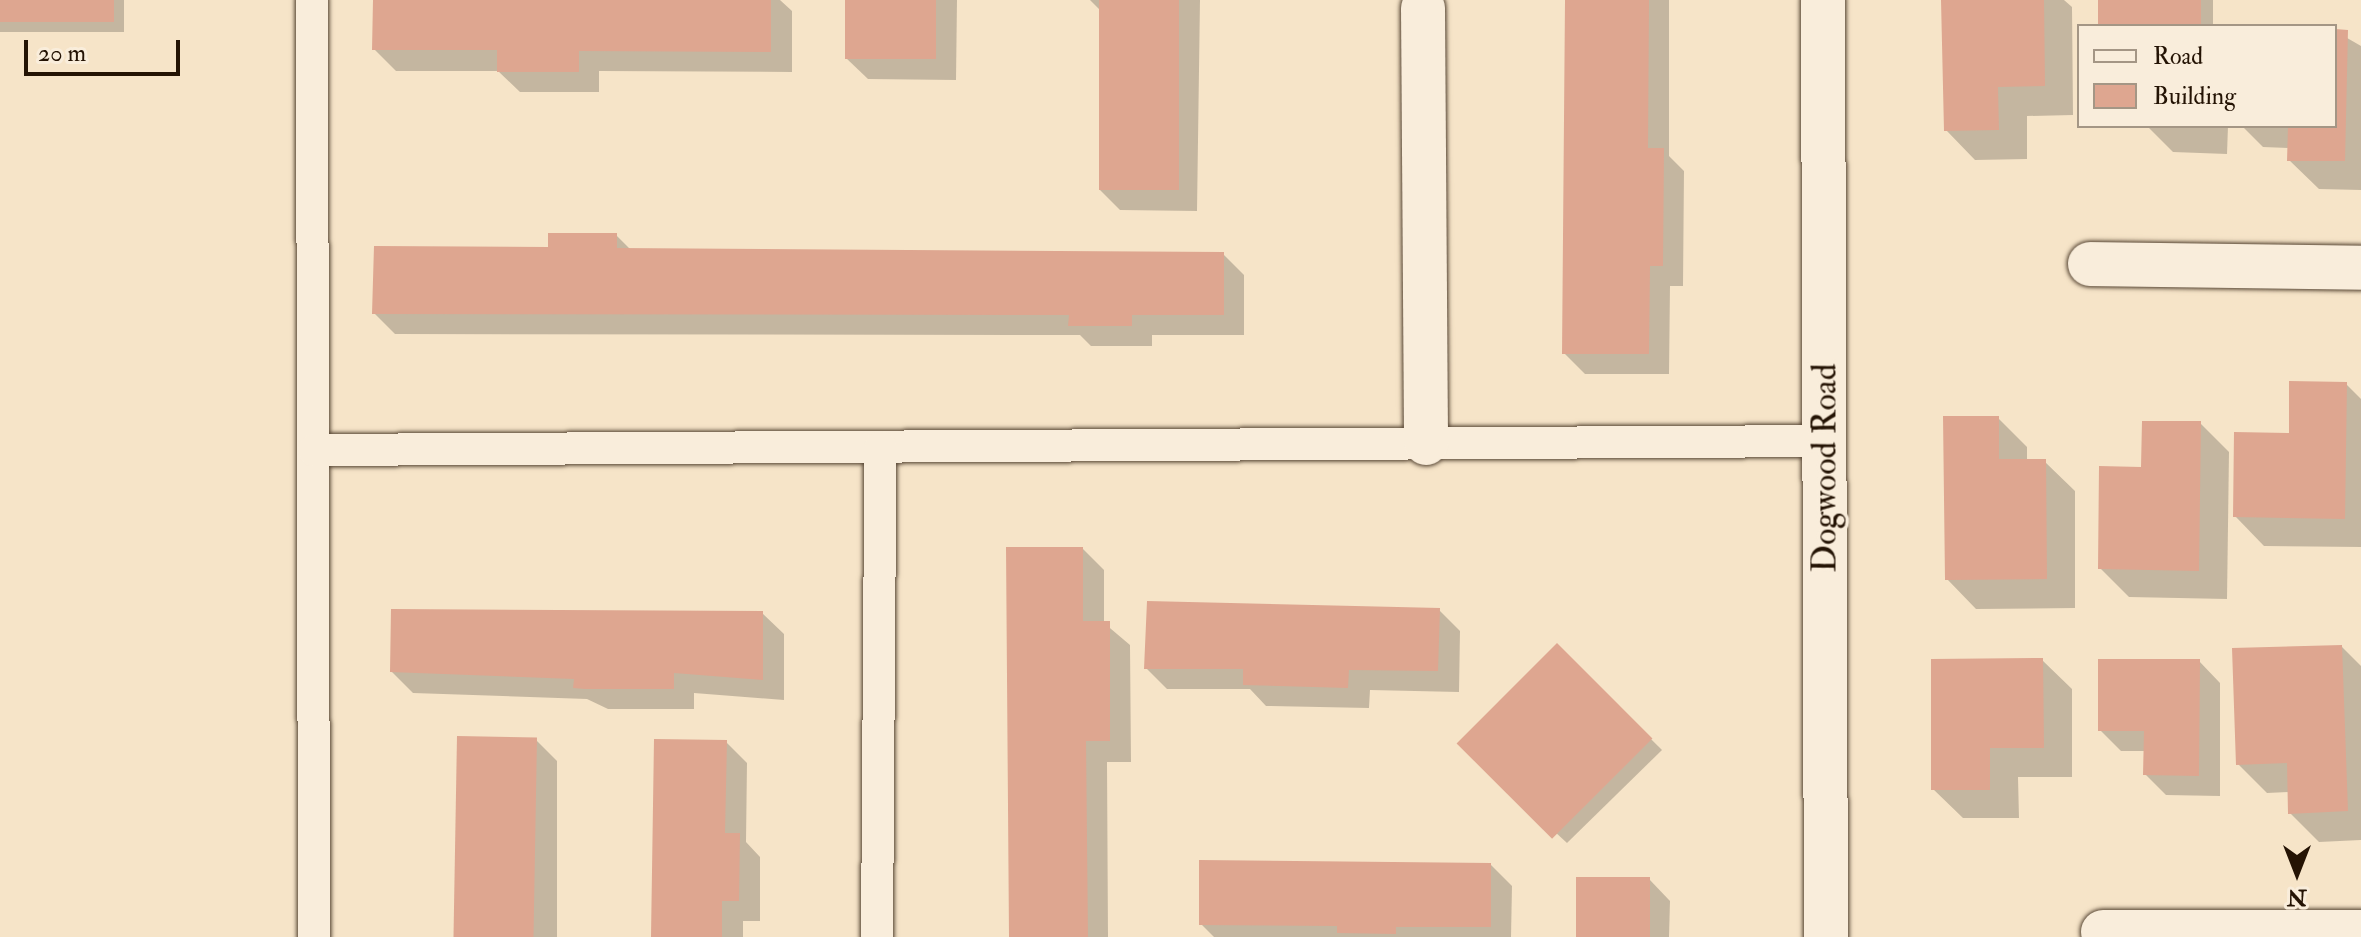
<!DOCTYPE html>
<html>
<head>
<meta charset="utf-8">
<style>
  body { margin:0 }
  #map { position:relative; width:2361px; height:937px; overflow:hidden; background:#f6e4c8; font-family:"IM FELL Double Pica",serif }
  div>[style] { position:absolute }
  .shadow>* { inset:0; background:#0003; transform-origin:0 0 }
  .building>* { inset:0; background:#dea690; transform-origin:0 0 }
  .roads { filter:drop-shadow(0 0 2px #584735) drop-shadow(0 0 2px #584735) }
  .lane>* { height:32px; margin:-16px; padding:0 16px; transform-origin:16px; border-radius:16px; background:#f9eddb }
  .street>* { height:44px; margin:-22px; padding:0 22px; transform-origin:22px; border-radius:22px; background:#f9eddb }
  .secondary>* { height:44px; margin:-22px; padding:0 22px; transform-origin:22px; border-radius:22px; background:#f9eddb }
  span { translate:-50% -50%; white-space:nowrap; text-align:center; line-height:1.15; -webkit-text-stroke:7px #f9eddb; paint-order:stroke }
  .street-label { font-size:34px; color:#241304 }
  .legend { position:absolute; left:2077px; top:24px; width:260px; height:104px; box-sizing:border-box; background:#f9eddb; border:2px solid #a49685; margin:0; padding:10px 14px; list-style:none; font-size:24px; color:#241304 }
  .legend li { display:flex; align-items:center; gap:16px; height:40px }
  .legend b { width:40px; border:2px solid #a49685 }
  .north { position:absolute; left:2257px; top:833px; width:80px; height:80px; -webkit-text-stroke:6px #f9eddb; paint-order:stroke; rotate:180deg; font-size:22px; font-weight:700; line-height:32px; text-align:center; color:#241304 }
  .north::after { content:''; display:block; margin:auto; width:28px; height:36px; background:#241304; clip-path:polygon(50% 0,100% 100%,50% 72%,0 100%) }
  .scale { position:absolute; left:24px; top:40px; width:156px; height:36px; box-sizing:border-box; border:4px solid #241304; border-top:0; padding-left:10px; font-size:24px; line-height:28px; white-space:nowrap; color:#241304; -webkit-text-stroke:6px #f9eddb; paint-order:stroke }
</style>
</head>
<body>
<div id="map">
  <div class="shadow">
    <i style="left:0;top:0;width:124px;height:32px"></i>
    <i style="clip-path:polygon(375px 0,780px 0,792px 11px,792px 72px,599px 71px,599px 92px,520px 92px,498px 71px,396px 71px,374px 49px)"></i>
    <i style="clip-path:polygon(847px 0,957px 0,956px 80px,868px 79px,846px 58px)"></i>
    <i style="clip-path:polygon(1090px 0,1200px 0,1197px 211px,1120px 210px,1099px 189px,1101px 11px)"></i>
    <i style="clip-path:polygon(1567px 0,1669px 0,1669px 156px,1684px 171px,1683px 286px,1670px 286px,1669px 374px,1585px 374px,1564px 353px)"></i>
    <i style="clip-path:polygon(1943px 0,2064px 0,2072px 7px,2073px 115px,2027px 116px,2027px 159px,1975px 160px,1946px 130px)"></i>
    <i style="left:2100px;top:0;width:113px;height:26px"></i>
    <i style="clip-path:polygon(2335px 31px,2361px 46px,2361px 190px,2319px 189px,2289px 160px,2290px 148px,2263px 147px,2242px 126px,2335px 126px)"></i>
    <i style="clip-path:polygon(2147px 126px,2228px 126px,2227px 154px,2173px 152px)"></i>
    <i style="clip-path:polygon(616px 235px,631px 250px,1223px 254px,1244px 275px,1244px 335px,1152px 335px,1152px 346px,1091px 346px,1080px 335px,395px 334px,374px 313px,550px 249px)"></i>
    <i style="clip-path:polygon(2346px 384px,2361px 399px,2361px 547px,2264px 546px,2235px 516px,2291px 435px)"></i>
    <i style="clip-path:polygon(1998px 418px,2027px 447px,2027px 462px,2045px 462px,2075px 491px,2075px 608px,1976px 609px,1947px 579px)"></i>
    <i style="clip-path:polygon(2200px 423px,2229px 452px,2227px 599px,2129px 597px,2100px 568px,2143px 469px)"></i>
    <i style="clip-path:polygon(1083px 549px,1104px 570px,1104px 623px,1130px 645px,1131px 762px,1107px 762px,1108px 937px,1011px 937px)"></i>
    <i style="clip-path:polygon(1439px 610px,1460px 631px,1459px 692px,1370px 690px,1369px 708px,1266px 706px,1250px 689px,1167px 689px,1146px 668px)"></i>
    <i style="clip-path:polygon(762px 613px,784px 634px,784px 700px,694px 693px,694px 709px,608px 709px,587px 699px,413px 693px,392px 672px)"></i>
    <i style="clip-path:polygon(1557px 646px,1662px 750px,1567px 843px,1473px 756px)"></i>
    <i style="clip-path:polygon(2342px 647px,2361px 666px,2361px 840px,2319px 842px,2290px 813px,2289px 792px,2267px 793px,2238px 764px)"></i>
    <i style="clip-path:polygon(2042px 660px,2072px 689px,2072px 777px,2018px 777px,2019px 818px,1963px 818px,1933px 789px)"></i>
    <i style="clip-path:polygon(2199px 661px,2220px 683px,2220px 796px,2166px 795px,2145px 774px,2145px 751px,2121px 751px,2100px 730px)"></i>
    <i style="clip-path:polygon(536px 740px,557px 761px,557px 937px,457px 937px)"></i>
    <i style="clip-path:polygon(726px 742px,747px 763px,746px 842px,760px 857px,760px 921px,743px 921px,743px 937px,653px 937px)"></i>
    <i style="clip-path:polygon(1491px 865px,1512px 886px,1511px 937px,1214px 937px,1201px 924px)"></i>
    <i style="clip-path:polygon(1649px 879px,1670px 901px,1669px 937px,1578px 937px)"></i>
  </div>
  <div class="building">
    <i style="left:0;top:0;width:114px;height:22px"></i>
    <i style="clip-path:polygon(373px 0,771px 0,771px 52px,579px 51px,579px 72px,497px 72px,497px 50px,372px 50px)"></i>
    <i style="left:845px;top:0;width:91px;height:59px"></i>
    <i style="left:1099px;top:0;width:80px;height:190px"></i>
    <i style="clip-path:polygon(1565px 0,1649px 0,1648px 148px,1664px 148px,1663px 266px,1650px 266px,1649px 354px,1562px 354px)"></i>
    <i style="clip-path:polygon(1941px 0,2044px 0,2045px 86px,1998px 87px,1999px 130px,1944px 131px)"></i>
    <i style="left:2098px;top:0;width:103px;height:26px"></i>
    <i style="clip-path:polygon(2335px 29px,2348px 30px,2345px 161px,2287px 161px,2288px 126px,2335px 126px)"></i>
    <i style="clip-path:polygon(548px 233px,617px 233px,617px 248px,1224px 252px,1224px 315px,1132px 315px,1132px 326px,1068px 326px,1069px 315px,372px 314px,374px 246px,548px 247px)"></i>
    <i style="clip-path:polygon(2289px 381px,2347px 382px,2345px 519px,2233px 517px,2234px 432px,2289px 433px)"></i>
    <i style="clip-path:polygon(1943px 416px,1999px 416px,1999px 459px,2046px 459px,2047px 579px,1945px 580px)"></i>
    <i style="clip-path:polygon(2142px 421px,2201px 421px,2199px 571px,2098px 569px,2099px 466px,2141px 467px)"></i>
    <i style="clip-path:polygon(1006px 547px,1083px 547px,1083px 621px,1110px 621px,1110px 741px,1086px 741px,1088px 937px,1009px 937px)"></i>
    <i style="clip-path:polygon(1147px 601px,1440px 608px,1438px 671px,1349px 670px,1348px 688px,1243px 685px,1243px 669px,1144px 669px)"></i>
    <i style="clip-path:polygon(391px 609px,763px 611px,763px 680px,674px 673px,674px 689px,585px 689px,573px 688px,574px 679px,390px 672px)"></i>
    <i style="left:1557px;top:643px;width:135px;height:142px;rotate:45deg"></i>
    <i style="clip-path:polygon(2342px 645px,2348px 811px,2288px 814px,2287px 763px,2236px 765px,2232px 648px)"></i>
    <i style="clip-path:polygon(2043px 658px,2044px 748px,1990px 748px,1990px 790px,1931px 790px,1931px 659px)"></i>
    <i style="clip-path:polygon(2098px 659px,2200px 659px,2199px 776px,2143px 775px,2144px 731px,2098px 731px)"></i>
    <i style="left:457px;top:736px;width:80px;height:201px;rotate:1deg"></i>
    <i style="clip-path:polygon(654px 739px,727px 740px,725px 833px,740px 833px,739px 901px,722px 901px,722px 937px,651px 937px)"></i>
    <i style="clip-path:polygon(1199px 860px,1491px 863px,1491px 927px,1396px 927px,1396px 934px,1337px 933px,1337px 926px,1199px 925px)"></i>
    <i style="left:1576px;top:877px;width:74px;height:60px"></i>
  </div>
  <div class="roads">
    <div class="lane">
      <i style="left:312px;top:0;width:937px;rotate:89.88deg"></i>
      <i style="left:314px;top:450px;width:1511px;rotate:-0.34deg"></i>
      <i style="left:877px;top:937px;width:490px;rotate:-89.6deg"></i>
    </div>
    <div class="street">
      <i style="left:1423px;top:8px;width:435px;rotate:89.6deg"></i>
      <i style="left:2090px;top:264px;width:271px;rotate:0.8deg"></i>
      <i style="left:2103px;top:932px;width:258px"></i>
    </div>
    <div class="secondary">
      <i style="left:1823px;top:0;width:937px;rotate:89.82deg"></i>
    </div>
  </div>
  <div class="street-label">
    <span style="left:1825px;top:468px;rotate:-90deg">Dogwood Road</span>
  </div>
  <ul class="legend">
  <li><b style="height:10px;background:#f9eddb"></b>Road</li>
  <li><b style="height:22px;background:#dea690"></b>Building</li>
  </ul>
  <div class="north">N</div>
  <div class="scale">20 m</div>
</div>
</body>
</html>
